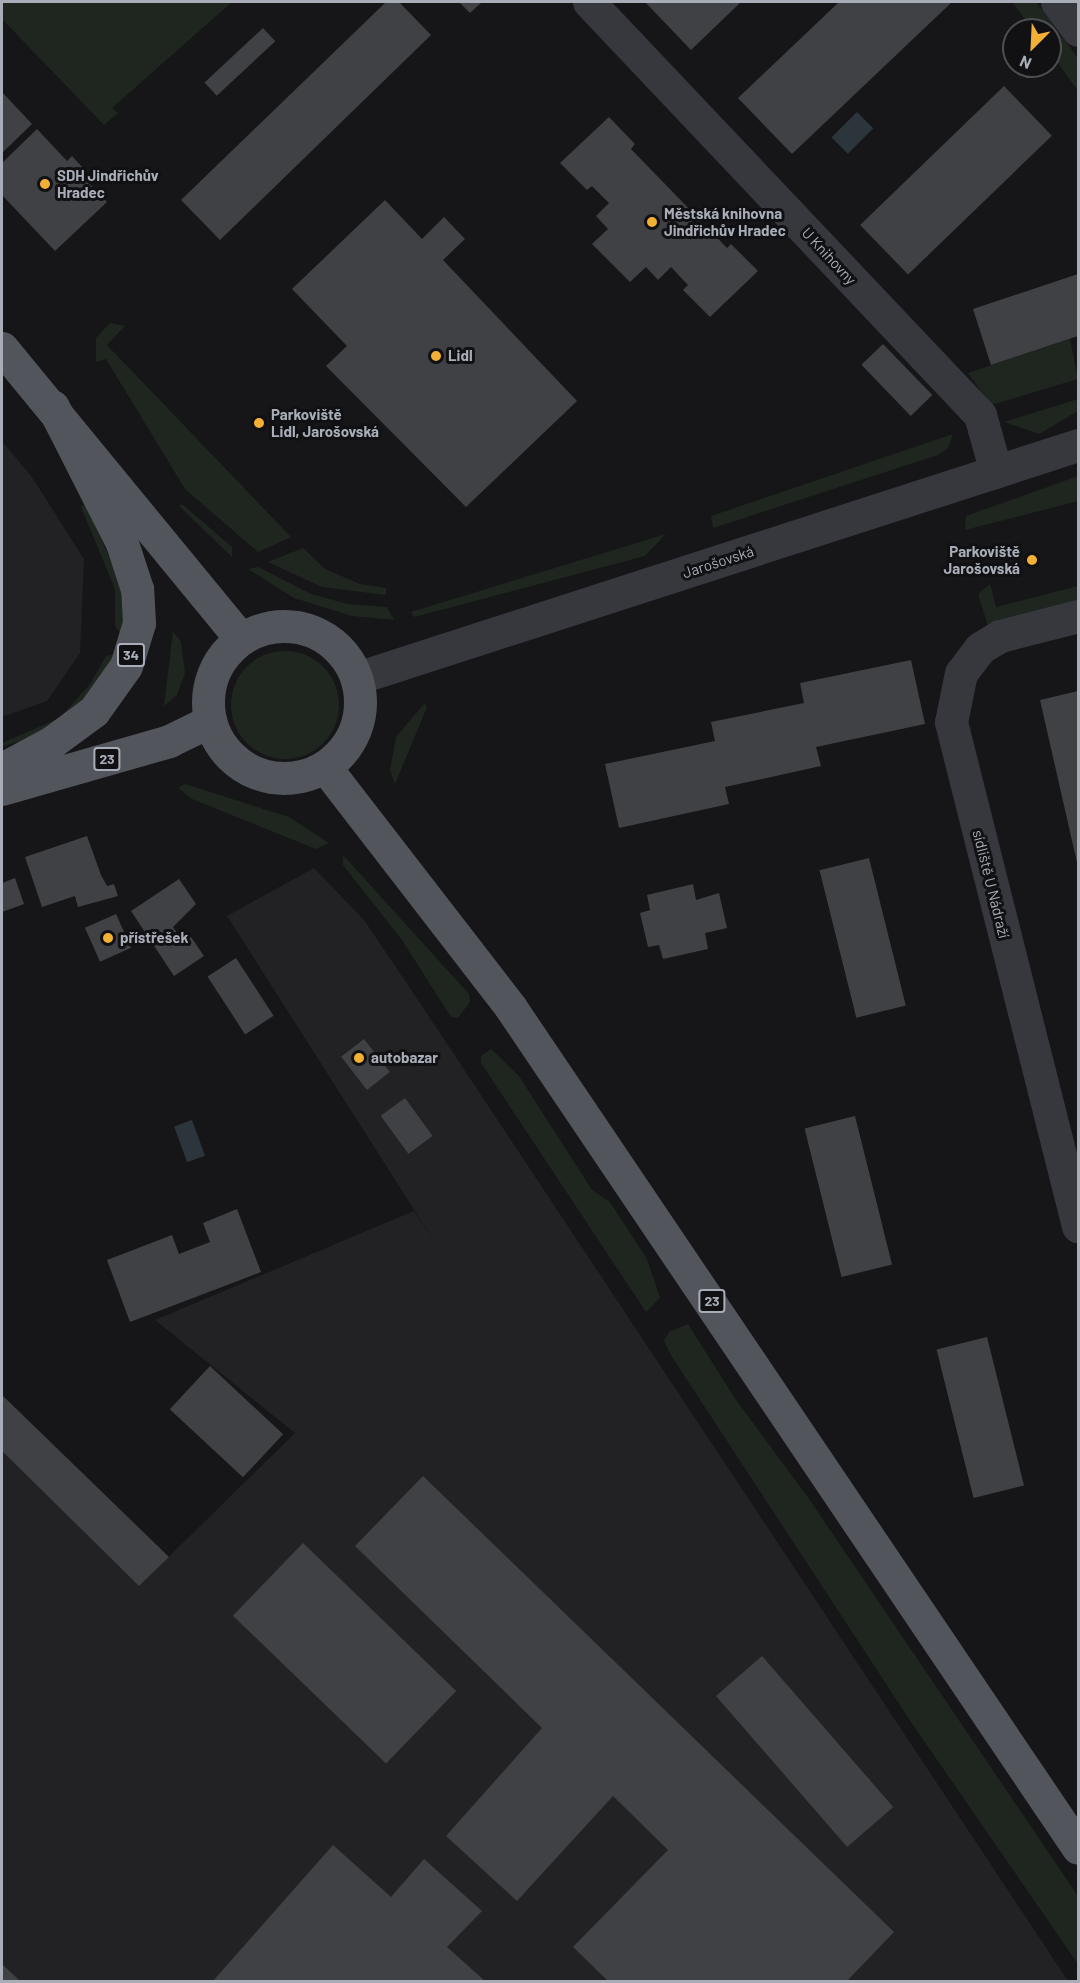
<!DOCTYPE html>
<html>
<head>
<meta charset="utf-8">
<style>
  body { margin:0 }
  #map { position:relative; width:1080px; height:1983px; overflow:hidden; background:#161618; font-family:Barlow,sans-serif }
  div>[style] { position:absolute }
  .built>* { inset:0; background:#222225 }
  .green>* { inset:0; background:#1e261f }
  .round { border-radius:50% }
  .water>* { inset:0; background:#2c353c; transform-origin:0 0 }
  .building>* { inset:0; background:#404145; transform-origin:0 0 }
  .street>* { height:33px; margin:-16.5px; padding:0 16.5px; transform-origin:16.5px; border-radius:16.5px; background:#37383d }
  .primary>* { height:33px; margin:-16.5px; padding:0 16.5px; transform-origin:16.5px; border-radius:16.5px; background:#53555c }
  .primary>.ring { margin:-16.5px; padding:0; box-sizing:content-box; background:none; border:33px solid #53555c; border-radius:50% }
  .dots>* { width:16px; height:16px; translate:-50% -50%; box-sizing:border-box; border:3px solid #111113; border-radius:50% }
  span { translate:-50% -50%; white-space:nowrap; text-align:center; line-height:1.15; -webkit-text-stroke:6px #111113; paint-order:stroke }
  .shield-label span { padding:2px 4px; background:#111113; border:2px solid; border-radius:4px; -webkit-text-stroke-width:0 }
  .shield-label { font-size:14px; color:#a8adb8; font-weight:700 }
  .poi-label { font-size:15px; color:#a8adb8; font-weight:700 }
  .left { translate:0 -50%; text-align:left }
  .right { translate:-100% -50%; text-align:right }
  .street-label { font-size:15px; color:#a8adb8 }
  .frame { position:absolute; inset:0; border:3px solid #a8adb8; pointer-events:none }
  .north { position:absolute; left:1002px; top:18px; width:60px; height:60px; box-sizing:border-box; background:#111113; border:2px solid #4d4f55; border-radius:50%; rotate:204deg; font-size:16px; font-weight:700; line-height:24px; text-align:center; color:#a8adb8 }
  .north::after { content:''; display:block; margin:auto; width:21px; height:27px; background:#f2b134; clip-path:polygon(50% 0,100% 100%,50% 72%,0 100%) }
</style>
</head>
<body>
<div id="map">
  <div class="built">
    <i style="clip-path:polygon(2px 441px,32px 477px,84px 559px,80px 653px,47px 701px,2px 717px)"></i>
    <i style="clip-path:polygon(314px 868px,364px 920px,418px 1000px,1068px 1981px,2px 1981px,2px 1451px,139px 1586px,295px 1433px,155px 1320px,414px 1211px,438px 1247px,227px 916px)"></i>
  </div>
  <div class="green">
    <i style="clip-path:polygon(2px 2px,232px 2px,112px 108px,118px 113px,104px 125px,2px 19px)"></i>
    <i style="clip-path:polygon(1012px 2px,1036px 2px,1078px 58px,1078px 91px,1050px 52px,1050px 30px,1033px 30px)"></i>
    <i style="clip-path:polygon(110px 323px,125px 326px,107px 345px,291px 537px,258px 552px,185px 489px,106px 359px,96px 362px,96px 338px)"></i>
    <i style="clip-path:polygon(1070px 339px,1078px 379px,991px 405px,968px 373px)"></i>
    <i style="clip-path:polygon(1078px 399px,1078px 411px,1039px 434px,1004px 422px)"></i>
    <i style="clip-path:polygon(953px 434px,948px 448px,938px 455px,713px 528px,711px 516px)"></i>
    <i style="clip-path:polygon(1078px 476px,1078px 501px,965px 530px,966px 516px)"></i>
    <i style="clip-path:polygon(85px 504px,123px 587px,125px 623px,120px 633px,115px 626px,115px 589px,81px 507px)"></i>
    <i style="clip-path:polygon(182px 504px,232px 547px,232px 557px,179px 506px)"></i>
    <i style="clip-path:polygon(666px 534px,645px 556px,414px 617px,411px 612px)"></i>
    <i style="clip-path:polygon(303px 548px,325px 569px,360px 584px,386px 588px,386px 595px,322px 587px,268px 562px)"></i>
    <i style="clip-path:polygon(258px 567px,311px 594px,348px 604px,387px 607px,394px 620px,352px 616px,294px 598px,248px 569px)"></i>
    <i style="clip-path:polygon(990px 584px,996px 607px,1078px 586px,1078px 609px,988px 626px,978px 594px)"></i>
    <i style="clip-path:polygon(173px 631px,181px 642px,185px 673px,177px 695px,164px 706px)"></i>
    <i class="round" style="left:231px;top:651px;width:108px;height:108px"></i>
    <i style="clip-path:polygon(115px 654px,93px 693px,52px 730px,2px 747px,2px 743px,60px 718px,90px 684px,106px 656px)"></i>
    <i style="clip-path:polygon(424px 704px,427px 707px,395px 784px,390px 770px,396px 737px)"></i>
    <i style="clip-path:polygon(185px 784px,289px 817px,329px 843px,316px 849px,192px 799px,178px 788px)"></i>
    <i style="clip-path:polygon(343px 855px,469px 994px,470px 1002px,458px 1018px,451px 1017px,402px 940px,343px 865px)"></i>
    <i style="clip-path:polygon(491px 1049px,519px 1076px,592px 1190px,610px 1202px,647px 1259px,660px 1298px,646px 1312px,481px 1063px,481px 1056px)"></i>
    <i style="clip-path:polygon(688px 1324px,736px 1400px,807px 1496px,1078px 1896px,1078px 1964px,913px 1725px,672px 1357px,664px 1341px,669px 1332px)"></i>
  </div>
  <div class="water">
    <i style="left:857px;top:112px;width:23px;height:36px;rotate:45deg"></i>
    <i style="left:192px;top:1120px;width:38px;height:19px;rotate:70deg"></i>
  </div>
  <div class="building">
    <i style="clip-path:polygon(386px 2px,399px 2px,431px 35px,220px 240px,181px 200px)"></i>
    <i style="clip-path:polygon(459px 2px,482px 2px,470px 13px)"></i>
    <i style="clip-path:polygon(645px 2px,741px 2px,691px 50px)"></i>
    <i style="clip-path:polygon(839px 2px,952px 2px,792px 154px,738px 98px)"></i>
    <i style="left:263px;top:28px;width:18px;height:80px;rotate:47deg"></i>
    <i style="left:1004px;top:86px;width:69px;height:200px;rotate:46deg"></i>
    <i style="clip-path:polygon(2px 92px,32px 124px,2px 153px)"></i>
    <i style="clip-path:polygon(609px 117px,635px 144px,631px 149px,727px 248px,731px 244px,758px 271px,710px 317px,683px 290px,688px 285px,671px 267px,658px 280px,646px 267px,630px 282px,592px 244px,608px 229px,596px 216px,609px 203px,592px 186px,587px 190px,560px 163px)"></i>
    <i style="clip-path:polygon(37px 129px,67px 161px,72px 156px,83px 168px,79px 173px,107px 202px,55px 251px,2px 195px,2px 163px)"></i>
    <i style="clip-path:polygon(385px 200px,422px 239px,444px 217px,465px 239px,443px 260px,577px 401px,466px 507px,326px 366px,347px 346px,292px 289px)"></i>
    <i style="clip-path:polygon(1078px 274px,1078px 336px,991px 365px,973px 309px)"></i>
    <i style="left:883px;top:344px;width:71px;height:30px;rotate:46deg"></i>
    <i style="clip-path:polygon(911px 660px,925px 724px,816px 747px,821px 766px,725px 787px,729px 804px,619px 828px,605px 764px,715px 741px,711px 722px,804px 703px,800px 683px)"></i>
    <i style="clip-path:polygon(1078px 691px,1078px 867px,1040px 700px)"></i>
    <i style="clip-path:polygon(87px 836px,101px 875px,107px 886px,114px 884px,118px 896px,78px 907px,75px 896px,42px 907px,25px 857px)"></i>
    <i style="left:869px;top:858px;width:152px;height:51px;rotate:76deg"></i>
    <i style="clip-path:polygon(15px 878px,24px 904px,2px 912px,2px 883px)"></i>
    <i style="clip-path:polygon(179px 879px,196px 904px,173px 927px,183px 942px,191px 937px,204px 956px,174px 976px,131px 911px)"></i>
    <i style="clip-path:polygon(693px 884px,696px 900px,719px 893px,727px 928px,705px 933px,708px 949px,663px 959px,659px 945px,648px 947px,640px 913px,650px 910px,647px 895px)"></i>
    <i style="left:116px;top:914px;width:37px;height:34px;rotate:66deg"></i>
    <i style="left:236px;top:958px;width:69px;height:34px;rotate:57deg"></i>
    <i style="left:364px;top:1039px;width:42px;height:29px;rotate:52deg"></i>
    <i style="left:405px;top:1098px;width:47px;height:30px;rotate:54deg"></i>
    <i style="left:855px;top:1116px;width:153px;height:52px;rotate:76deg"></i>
    <i style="clip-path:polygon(237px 1209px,261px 1272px,130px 1322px,107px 1260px,172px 1235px,179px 1254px,210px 1242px,203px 1223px)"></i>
    <i style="left:987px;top:1337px;width:153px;height:52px;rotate:76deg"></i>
    <i style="left:210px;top:1366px;width:100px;height:59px;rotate:43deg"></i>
    <i style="clip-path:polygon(2px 1395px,169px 1557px,139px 1586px,2px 1451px)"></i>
    <i style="clip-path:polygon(423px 1476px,894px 1932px,846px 1982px,609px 1982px,573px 1947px,668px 1850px,613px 1796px,517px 1901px,446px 1836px,542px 1728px,355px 1546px)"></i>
    <i style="left:303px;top:1543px;width:213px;height:101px;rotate:44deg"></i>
    <i style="left:762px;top:1656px;width:200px;height:61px;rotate:49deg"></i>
    <i style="clip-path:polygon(333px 1845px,391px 1897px,424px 1859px,482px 1911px,447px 1947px,486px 1982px,212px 1982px)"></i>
    <i style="clip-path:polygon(2px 1964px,21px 1982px,2px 1982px)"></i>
  </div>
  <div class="street">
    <i style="left:589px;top:2px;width:569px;rotate:46.57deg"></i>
    <i style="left:980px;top:415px;width:59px;rotate:74.3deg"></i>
    <i style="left:1057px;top:2px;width:35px;rotate:53deg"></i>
    <i style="left:1078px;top:616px;width:81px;rotate:165.6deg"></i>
    <i style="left:1000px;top:636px;width:23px;rotate:149deg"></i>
    <i style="left:980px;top:648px;width:31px;rotate:127deg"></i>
    <i style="left:961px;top:673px;width:50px;rotate:101.5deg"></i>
    <i style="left:951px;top:722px;width:520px;rotate:75.86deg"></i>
    <i style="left:357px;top:678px;width:758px;rotate:-17.91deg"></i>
  </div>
  <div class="primary">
    <i style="left:2px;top:348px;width:375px;rotate:50.6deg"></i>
    <i class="ring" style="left:208px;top:626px;width:119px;height:119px"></i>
    <i style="left:325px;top:767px;width:304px;rotate:52.3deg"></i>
    <i style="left:511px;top:1008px;width:1013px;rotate:55.98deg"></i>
    <i style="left:2px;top:769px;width:57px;rotate:-28.4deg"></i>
    <i style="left:52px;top:742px;width:52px;rotate:-36.4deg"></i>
    <i style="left:94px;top:711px;width:55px;rotate:-54.6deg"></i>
    <i style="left:126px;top:666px;width:45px;rotate:-73.2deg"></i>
    <i style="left:139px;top:623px;width:34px;rotate:-93deg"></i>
    <i style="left:137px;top:589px;width:48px;rotate:-108.1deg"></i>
    <i style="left:122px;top:543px;width:153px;rotate:-116.9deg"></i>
    <i style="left:2px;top:789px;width:174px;rotate:-16deg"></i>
    <i style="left:169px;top:741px;width:46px;rotate:-26deg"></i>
  </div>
  <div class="dots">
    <i style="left:45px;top:184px;background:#f2b134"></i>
    <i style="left:652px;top:222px;background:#f2b134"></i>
    <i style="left:436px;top:356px;background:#f2b134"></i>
    <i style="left:259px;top:423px;background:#f2b134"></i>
    <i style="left:1032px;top:560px;background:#f2b134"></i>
    <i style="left:108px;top:938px;background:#f2b134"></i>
    <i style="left:359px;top:1058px;background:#f2b134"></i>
  </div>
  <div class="shield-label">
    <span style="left:131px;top:655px">34</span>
    <span style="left:107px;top:759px">23</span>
    <span style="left:712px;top:1301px">23</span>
  </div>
  <div class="poi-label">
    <span class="left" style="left:57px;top:184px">SDH Jindřichův<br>Hradec</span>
    <span class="left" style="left:664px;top:222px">Městská knihovna<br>Jindřichův Hradec</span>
    <span class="left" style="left:448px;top:356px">Lidl</span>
    <span class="left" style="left:271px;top:423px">Parkoviště<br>Lidl, Jarošovská</span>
    <span class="right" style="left:1020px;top:560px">Parkoviště<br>Jarošovská</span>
    <span class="left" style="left:120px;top:938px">přístřešek</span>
    <span class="left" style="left:371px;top:1058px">autobazar</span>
  </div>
  <div class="street-label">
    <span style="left:829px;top:256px;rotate:47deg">U Knihovny</span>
    <span style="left:718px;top:562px;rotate:-18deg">Jarošovská</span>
    <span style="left:991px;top:884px;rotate:76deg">sídliště U Nádraží</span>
  </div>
  <div class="frame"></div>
  <div class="north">N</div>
</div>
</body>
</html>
